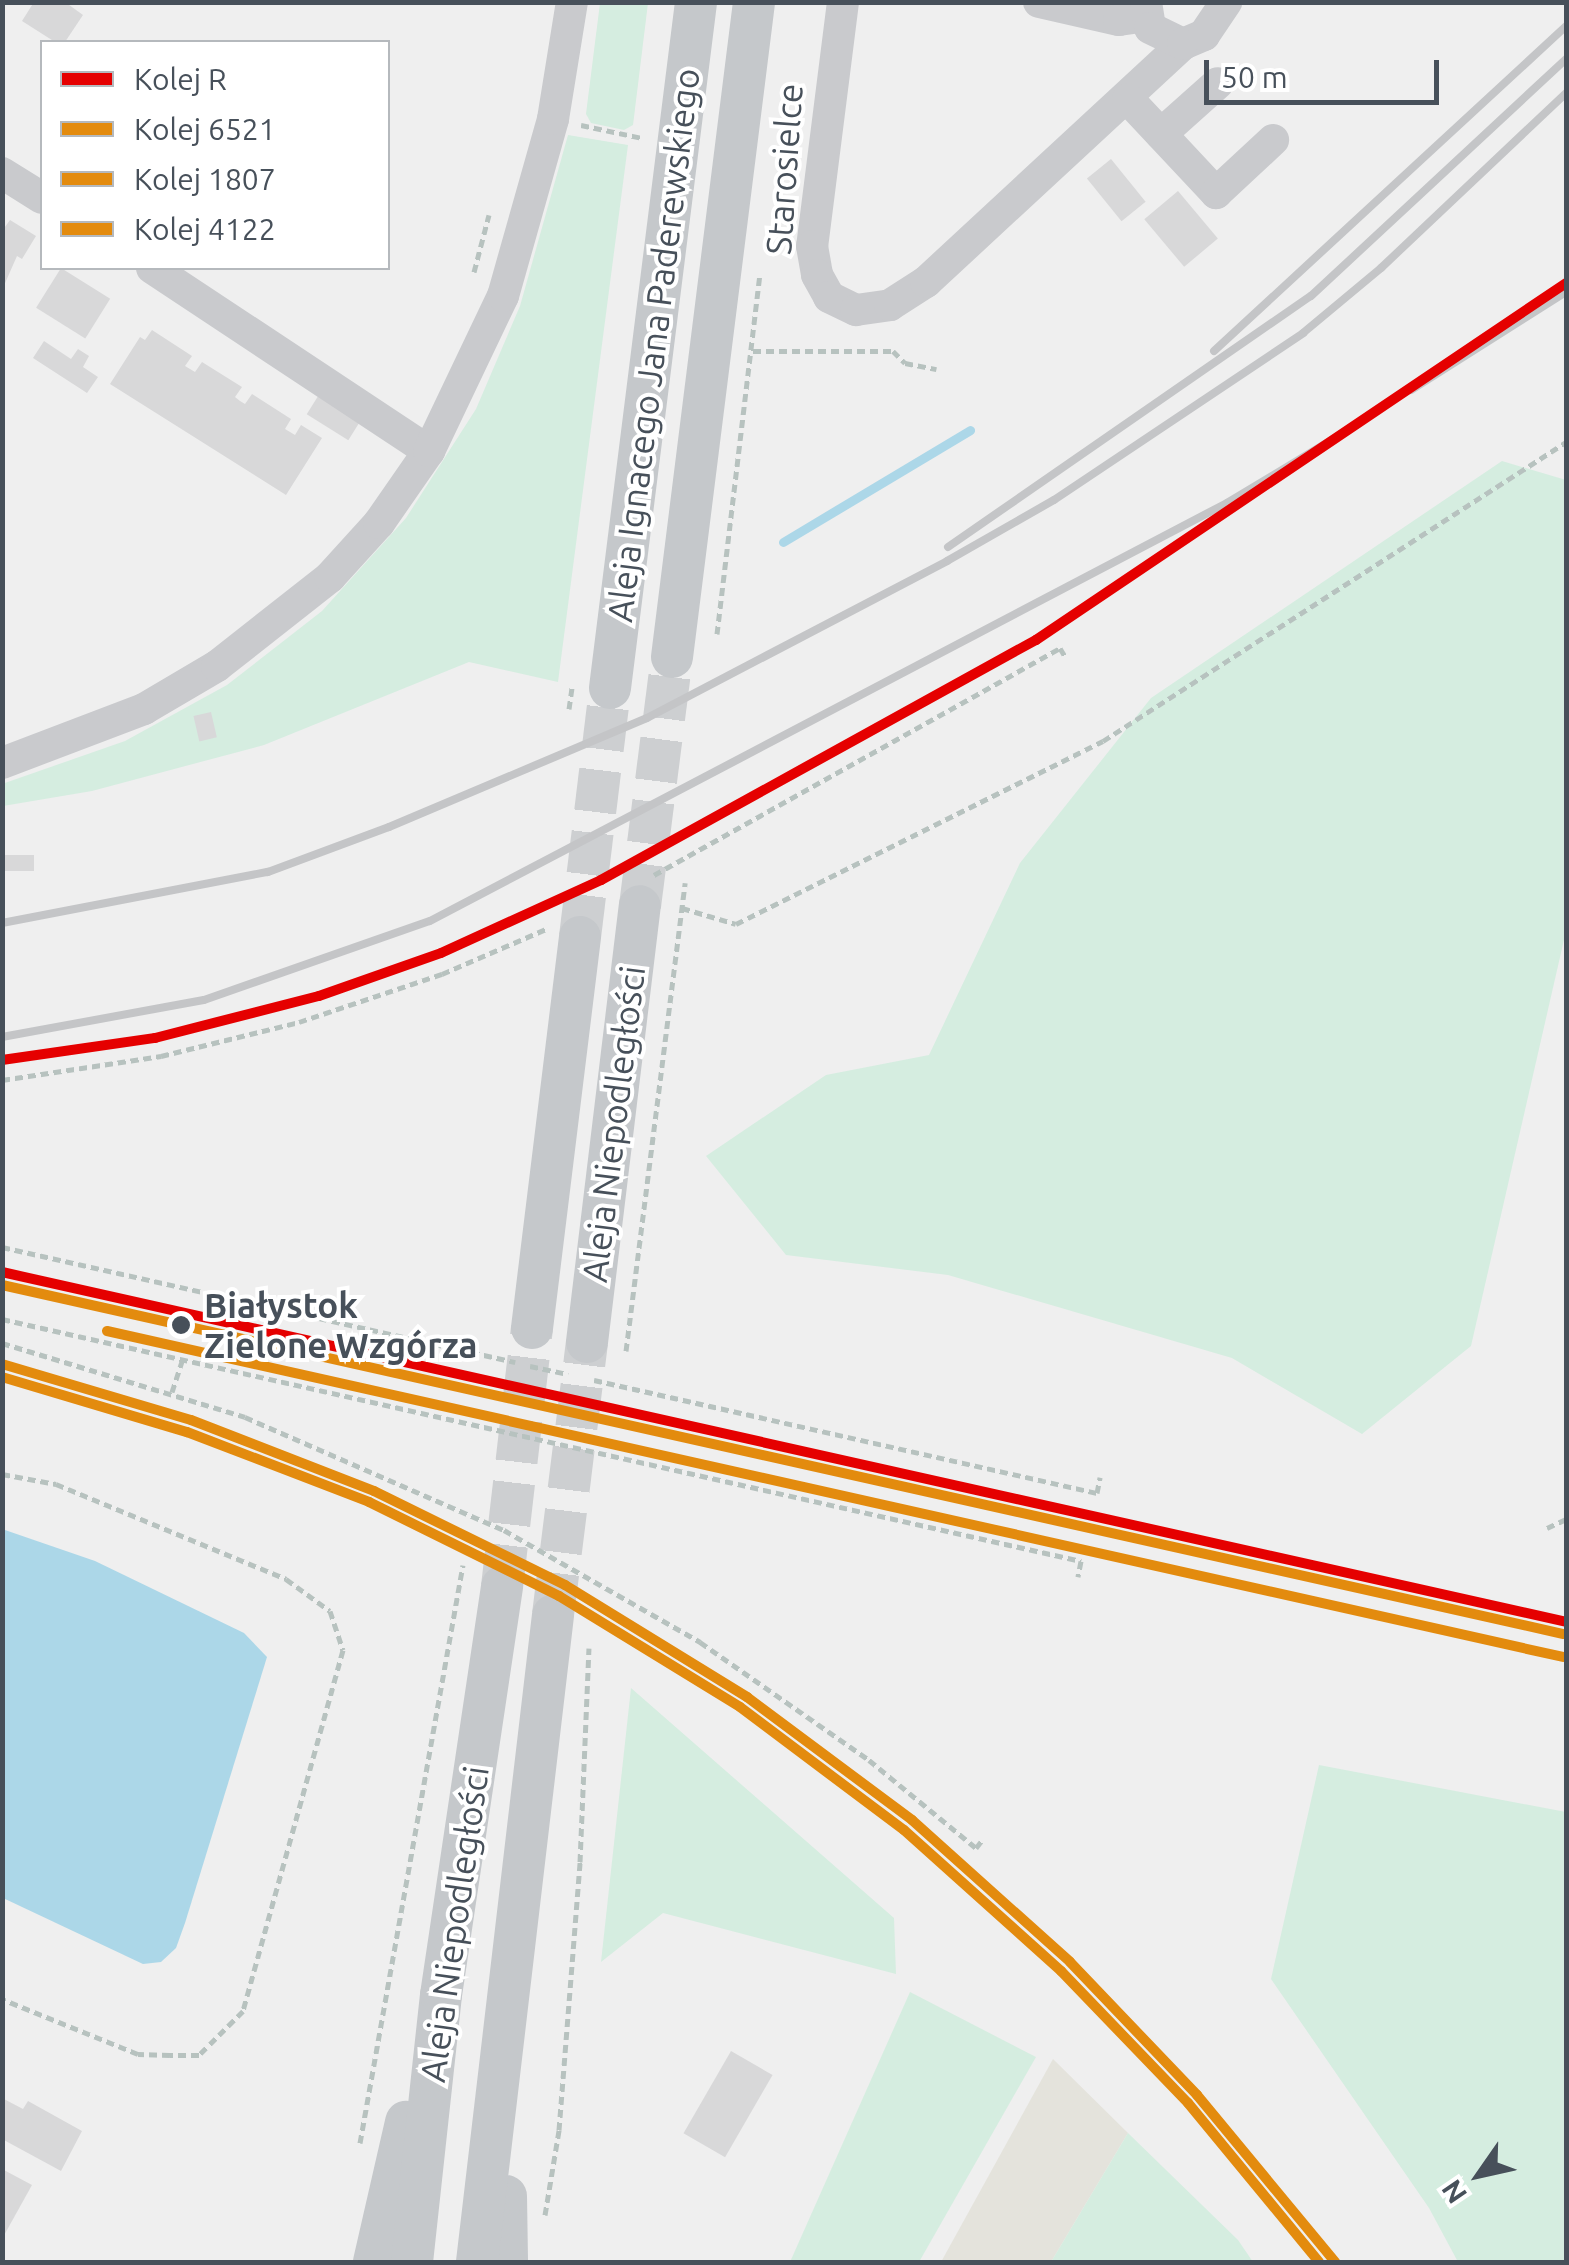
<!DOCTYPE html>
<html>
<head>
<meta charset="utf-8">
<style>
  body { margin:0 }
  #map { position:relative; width:1569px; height:2265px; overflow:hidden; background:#efefef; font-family:Ubuntu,sans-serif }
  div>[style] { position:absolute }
  .commercial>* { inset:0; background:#e4e3dc }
  .green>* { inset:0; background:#d5ede0 }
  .water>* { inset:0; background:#acd7e8 }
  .stream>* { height:9px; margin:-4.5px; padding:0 4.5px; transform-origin:4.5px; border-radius:4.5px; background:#acd7e8 }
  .building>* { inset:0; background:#d8d8d9; transform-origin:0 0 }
  .major-tunnel>* { height:42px; margin-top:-21px; transform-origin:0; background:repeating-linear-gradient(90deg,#cdcfd1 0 42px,transparent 0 63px) }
  .path>* { height:5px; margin-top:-2.5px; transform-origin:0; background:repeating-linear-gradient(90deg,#b7c2bf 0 8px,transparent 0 13px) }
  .minor>* { height:32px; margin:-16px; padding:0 16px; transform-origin:16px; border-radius:16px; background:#c9cacd }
  .major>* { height:42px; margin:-21px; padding:0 21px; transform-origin:21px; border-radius:21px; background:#c5c8cb }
  .rail>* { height:8px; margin:-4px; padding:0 4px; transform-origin:4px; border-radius:4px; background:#c4c5c7 }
  .rail-1>* { height:10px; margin:-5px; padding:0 5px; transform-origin:5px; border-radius:5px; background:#e50000 }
  .rail-2>* { height:10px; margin:-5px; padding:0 5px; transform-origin:5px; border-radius:5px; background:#e38b0e }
  .rail-3>* { height:10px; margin:-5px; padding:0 5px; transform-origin:5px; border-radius:5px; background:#e38b0e }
  .rail-4>* { height:10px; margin:-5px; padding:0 5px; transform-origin:5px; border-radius:5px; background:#e38b0e }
  .dots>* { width:28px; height:28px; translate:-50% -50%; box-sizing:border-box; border:5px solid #fff; border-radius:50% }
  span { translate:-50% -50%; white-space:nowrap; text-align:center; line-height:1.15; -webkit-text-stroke:8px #fff; paint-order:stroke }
  .street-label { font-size:35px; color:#47505a }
  .stop-label { font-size:35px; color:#47505a; font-weight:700 }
  .left { translate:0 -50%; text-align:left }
  .frame { position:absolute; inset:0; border:5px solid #47505a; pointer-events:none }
  .legend { position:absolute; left:40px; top:40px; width:350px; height:230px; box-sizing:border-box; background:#fff; border:2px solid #b5b9bd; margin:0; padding:12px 18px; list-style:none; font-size:30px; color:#47505a }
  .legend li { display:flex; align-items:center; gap:20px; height:50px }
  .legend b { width:50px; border:2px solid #b5b9bd }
  .north { position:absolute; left:1429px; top:2125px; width:100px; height:100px; -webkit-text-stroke:8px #fff; paint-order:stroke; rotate:236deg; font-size:28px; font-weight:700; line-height:40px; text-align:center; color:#47505a }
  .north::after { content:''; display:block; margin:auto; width:35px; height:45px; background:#47505a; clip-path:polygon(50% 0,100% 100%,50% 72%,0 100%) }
  .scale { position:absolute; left:1204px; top:60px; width:235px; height:45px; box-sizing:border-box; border:5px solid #47505a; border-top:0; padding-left:12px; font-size:30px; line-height:35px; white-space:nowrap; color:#47505a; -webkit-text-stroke:8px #fff; paint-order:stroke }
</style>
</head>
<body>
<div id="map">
  <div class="commercial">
    <i style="clip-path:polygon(1053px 2059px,1128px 2133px,1051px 2262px,941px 2262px)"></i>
  </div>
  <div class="green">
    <i style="clip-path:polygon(600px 3px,648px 3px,633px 125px,624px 130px,591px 123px,586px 114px)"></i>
    <i style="clip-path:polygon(568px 135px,628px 145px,558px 682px,469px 662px,264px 745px,92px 791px,3px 806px,2px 784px,125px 741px,227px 685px,322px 611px,406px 518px,476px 409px,520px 306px)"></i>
    <i style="clip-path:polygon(1502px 461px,1566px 480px,1566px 931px,1471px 1346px,1362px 1434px,1232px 1358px,948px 1275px,786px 1255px,706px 1156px,826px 1075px,929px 1055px,1020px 863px,1151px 698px)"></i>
    <i style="clip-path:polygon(631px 1688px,894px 1918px,896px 1974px,663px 1913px,601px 1962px)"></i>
    <i style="clip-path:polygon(1319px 1765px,1566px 1812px,1566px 2262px,1458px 2262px,1429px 2208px,1271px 1979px)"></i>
    <i style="clip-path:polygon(910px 1992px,1036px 2057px,919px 2262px,790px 2262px)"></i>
    <i style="clip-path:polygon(1128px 2133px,1238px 2240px,1253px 2262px,1051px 2262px)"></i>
  </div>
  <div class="water">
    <i style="clip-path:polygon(2px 1529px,95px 1561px,244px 1633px,267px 1657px,185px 1923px,176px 1948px,161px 1962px,143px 1964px,3px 1898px)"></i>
  </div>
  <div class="stream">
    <i style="left:783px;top:542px;width:218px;rotate:-30.9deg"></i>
  </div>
  <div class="building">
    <i style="clip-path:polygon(34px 2px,65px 2px,83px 15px,65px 42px,55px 42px,22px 21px)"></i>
    <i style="left:1111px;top:159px;width:55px;height:31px;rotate:51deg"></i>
    <i style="left:1178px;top:191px;width:62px;height:44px;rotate:50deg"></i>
    <i style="clip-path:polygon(10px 220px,36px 236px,22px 259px,17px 256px,2px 290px,2px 231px)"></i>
    <i style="left:61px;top:268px;width:58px;height:47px;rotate:32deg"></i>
    <i style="clip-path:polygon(152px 330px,192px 356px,185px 366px,195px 372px,202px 362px,242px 387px,235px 397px,240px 401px,245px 404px,252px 394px,291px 419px,285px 429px,295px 435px,301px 425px,322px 438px,286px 495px,110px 384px,140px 337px,145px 340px)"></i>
    <i style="clip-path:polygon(44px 341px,71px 359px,78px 349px,89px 356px,83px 367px,98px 377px,87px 393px,33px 358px)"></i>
    <i style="left:320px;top:393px;width:49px;height:25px;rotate:32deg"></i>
    <i style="left:211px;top:712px;width:26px;height:18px;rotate:77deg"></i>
    <i style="left:2px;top:855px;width:32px;height:16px"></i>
    <i style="left:731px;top:2051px;width:48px;height:95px;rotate:30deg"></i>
    <i style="clip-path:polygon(2px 2098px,23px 2109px,28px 2101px,82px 2131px,61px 2171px,2px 2139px)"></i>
    <i style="clip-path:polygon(2px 2169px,32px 2185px,2px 2239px)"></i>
  </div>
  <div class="major-tunnel">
    <i style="left:640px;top:906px;width:251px;rotate:-82.7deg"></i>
    <i style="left:580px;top:937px;width:251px;rotate:-83.1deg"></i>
    <i style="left:502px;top:1587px;width:261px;rotate:-83.4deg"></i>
    <i style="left:553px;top:1615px;width:275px;rotate:-82.9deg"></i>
  </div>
  <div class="path">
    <i style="left:581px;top:125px;width:62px;rotate:12deg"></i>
    <i style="left:474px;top:272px;width:59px;rotate:-75.3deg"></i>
    <i style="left:753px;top:351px;width:140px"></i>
    <i style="left:893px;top:351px;width:17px;rotate:45deg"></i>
    <i style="left:905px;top:363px;width:32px;rotate:11deg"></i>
    <i style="left:717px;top:634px;width:362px;rotate:-83.2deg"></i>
    <i style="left:569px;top:709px;width:22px;rotate:-82deg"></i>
    <i style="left:654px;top:875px;width:465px;rotate:-29.2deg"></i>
    <i style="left:1060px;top:648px;width:12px;rotate:59deg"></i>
    <i style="left:682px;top:908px;width:56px;rotate:16.5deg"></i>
    <i style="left:736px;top:924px;width:410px;rotate:-26.5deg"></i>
    <i style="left:1103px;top:741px;width:551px;rotate:-32.85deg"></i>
    <i style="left:2px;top:1080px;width:161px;rotate:-8.6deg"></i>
    <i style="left:161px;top:1056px;width:142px;rotate:-13.8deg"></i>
    <i style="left:299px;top:1022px;width:151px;rotate:-18.6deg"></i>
    <i style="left:442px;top:974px;width:113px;rotate:-23.4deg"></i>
    <i style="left:2px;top:1247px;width:526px;rotate:12.64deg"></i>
    <i style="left:2px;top:1319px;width:1106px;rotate:12.64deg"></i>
    <i style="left:1081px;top:1561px;width:16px;rotate:101deg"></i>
    <i style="left:2px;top:1343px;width:254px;rotate:16.9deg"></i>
    <i style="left:245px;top:1417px;width:283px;rotate:23.6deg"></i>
    <i style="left:504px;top:1530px;width:226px;rotate:29.7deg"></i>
    <i style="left:700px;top:1642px;width:206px;rotate:34.9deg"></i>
    <i style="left:869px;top:1760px;width:139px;rotate:39.4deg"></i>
    <i style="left:976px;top:1848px;width:11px;rotate:-52deg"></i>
    <i style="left:626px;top:1351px;width:472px;rotate:-82.8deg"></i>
    <i style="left:530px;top:1366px;width:39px;rotate:12deg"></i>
    <i style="left:594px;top:1380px;width:516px;rotate:12.66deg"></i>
    <i style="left:1097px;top:1493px;width:16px;rotate:-79deg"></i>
    <i style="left:172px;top:1392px;width:35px;rotate:-72deg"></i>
    <i style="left:2px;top:1474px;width:55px;rotate:10.5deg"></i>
    <i style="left:56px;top:1484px;width:249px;rotate:22.4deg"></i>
    <i style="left:286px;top:1579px;width:54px;rotate:36deg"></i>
    <i style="left:330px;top:1611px;width:41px;rotate:71.6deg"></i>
    <i style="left:343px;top:1650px;width:375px;rotate:105.5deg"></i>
    <i style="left:243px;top:2011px;width:62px;rotate:135deg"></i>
    <i style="left:199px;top:2055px;width:29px;rotate:180deg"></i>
    <i style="left:170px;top:2055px;width:32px;rotate:-178deg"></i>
    <i style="left:138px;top:2054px;width:147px;rotate:-158deg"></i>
    <i style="left:1547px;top:1528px;width:21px;rotate:-25deg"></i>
    <i style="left:360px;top:2143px;width:587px;rotate:-79.9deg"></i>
    <i style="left:545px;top:2215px;width:86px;rotate:-80.6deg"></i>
    <i style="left:559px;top:2130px;width:269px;rotate:-85.5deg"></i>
    <i style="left:580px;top:1862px;width:214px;rotate:-87.6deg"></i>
  </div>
  <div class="minor">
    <i style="left:843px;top:2px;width:246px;rotate:97.2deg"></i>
    <i style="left:812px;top:246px;width:29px;rotate:80deg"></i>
    <i style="left:817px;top:275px;width:25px;rotate:61deg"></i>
    <i style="left:829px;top:297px;width:30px;rotate:26deg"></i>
    <i style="left:856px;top:310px;width:34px;rotate:-8deg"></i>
    <i style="left:890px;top:305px;width:43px;rotate:-32.6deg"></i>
    <i style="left:926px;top:282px;width:350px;rotate:-42.8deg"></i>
    <i style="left:1039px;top:2px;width:82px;rotate:12.7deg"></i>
    <i style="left:1119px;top:20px;width:27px;rotate:-8deg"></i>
    <i style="left:1146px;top:2px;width:26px;rotate:81deg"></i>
    <i style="left:1150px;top:28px;width:37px;rotate:26deg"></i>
    <i style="left:1183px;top:44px;width:23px;rotate:-23deg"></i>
    <i style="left:1204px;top:35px;width:40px;rotate:-56deg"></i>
    <i style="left:1128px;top:99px;width:129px;rotate:46.9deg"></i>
    <i style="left:1216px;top:193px;width:78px;rotate:-42.9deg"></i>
    <i style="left:1161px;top:134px;width:76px;rotate:-41.8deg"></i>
    <i style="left:2px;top:173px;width:47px;rotate:32deg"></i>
    <i style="left:152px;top:268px;width:332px;rotate:33.5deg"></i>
    <i style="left:2px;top:763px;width:152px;rotate:-20.8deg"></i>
    <i style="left:144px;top:709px;width:85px;rotate:-30.5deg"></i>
    <i style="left:217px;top:666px;width:144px;rotate:-38.2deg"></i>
    <i style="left:330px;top:577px;width:73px;rotate:-47.8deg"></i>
    <i style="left:379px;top:523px;width:88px;rotate:-55.2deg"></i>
    <i style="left:429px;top:451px;width:172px;rotate:-64.5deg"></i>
    <i style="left:503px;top:296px;width:184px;rotate:-74.2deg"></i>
    <i style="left:553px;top:119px;width:119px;rotate:-80.8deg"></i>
  </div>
  <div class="major">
    <i style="left:672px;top:657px;width:660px;rotate:-82.86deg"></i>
    <i style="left:610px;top:688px;width:691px;rotate:-82.85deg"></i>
    <i style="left:532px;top:1328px;width:394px;rotate:-83deg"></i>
    <i style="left:587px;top:1342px;width:439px;rotate:-83.1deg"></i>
    <i style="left:506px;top:2196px;width:66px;rotate:89.1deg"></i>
    <i style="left:374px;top:2262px;width:144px;rotate:-77.1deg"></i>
    <i style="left:412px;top:2262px;width:269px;rotate:-83.8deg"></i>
    <i style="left:441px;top:1995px;width:413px;rotate:-81.5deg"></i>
    <i style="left:477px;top:2262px;width:651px;rotate:-83.3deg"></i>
  </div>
  <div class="rail">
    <i style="left:1214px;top:351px;width:479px;rotate:-42.7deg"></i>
    <i style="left:1411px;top:390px;width:183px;rotate:-32.3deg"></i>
    <i style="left:948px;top:547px;width:441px;rotate:-34.7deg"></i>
    <i style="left:1311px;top:296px;width:348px;rotate:-42.9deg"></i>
    <i style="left:2px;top:923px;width:271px;rotate:-10.9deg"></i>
    <i style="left:268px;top:872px;width:129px;rotate:-20.4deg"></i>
    <i style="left:389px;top:827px;width:280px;rotate:-22.9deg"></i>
    <i style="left:647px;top:718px;width:339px;rotate:-27.6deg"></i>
    <i style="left:947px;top:561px;width:123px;rotate:-29.7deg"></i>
    <i style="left:1054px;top:500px;width:300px;rotate:-33.8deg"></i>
    <i style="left:1303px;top:333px;width:102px;rotate:-39.8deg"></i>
    <i style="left:1381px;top:268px;width:255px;rotate:-43.4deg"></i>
    <i style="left:2px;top:1037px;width:205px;rotate:-10.4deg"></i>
    <i style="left:204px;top:1000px;width:239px;rotate:-19.3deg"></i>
    <i style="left:430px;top:921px;width:900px;rotate:-27.68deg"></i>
    <i style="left:1227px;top:503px;width:153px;rotate:-31.1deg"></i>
  </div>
  <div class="rail-1">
    <i style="left:2px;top:1060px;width:155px;rotate:-8.2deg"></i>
    <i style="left:155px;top:1038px;width:169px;rotate:-14.4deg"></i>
    <i style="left:319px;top:996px;width:129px;rotate:-19.4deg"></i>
    <i style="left:441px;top:953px;width:176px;rotate:-24.5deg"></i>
    <i style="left:601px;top:880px;width:497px;rotate:-28.9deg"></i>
    <i style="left:1036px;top:640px;width:639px;rotate:-33.96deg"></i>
    <i style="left:2px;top:1272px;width:1603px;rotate:12.61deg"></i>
  </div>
  <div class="rail-2">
    <i style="left:107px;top:1331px;width:1492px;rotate:12.62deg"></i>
    <i style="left:2px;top:1377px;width:193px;rotate:16.6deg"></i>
    <i style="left:187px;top:1432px;width:195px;rotate:21deg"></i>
    <i style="left:369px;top:1502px;width:212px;rotate:26.3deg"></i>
    <i style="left:559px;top:1596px;width:212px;rotate:31.5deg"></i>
    <i style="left:740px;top:1707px;width:205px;rotate:36.9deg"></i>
    <i style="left:904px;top:1830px;width:211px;rotate:41.9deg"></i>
    <i style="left:1061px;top:1971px;width:183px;rotate:46.1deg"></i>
    <i style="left:1188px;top:2103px;width:206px;rotate:50.5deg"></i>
  </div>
  <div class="rail-3">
    <i style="left:2px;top:1364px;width:197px;rotate:16.5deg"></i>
    <i style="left:191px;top:1420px;width:196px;rotate:21.2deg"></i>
    <i style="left:374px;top:1491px;width:213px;rotate:26.2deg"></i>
    <i style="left:565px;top:1585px;width:214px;rotate:31.6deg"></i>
    <i style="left:747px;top:1697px;width:206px;rotate:36.7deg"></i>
    <i style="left:912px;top:1820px;width:212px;rotate:41.9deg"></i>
    <i style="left:1070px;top:1962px;width:184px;rotate:46.3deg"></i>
    <i style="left:1197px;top:2095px;width:217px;rotate:50.4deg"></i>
  </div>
  <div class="rail-4">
    <i style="left:2px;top:1285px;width:1600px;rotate:12.6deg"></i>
  </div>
  <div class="dots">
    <i style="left:181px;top:1325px;background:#47505a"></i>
  </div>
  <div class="street-label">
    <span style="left:784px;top:169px;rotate:-86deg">Starosielce</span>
    <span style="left:653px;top:345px;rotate:-83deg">Aleja Ignacego Jana Paderewskiego</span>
    <span style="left:613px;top:1124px;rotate:-83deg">Aleja Niepodległości</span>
    <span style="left:454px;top:1924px;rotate:-82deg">Aleja Niepodległości</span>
  </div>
  <div class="stop-label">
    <span class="left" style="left:204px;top:1325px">Białystok<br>Zielone Wzgórza</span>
  </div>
  <div class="frame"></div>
  <ul class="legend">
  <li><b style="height:12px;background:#e50000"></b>Kolej R</li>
  <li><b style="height:12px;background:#e38b0e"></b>Kolej 6521</li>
  <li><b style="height:12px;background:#e38b0e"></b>Kolej 1807</li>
  <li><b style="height:12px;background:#e38b0e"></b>Kolej 4122</li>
  </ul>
  <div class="north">N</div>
  <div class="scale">50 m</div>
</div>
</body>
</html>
